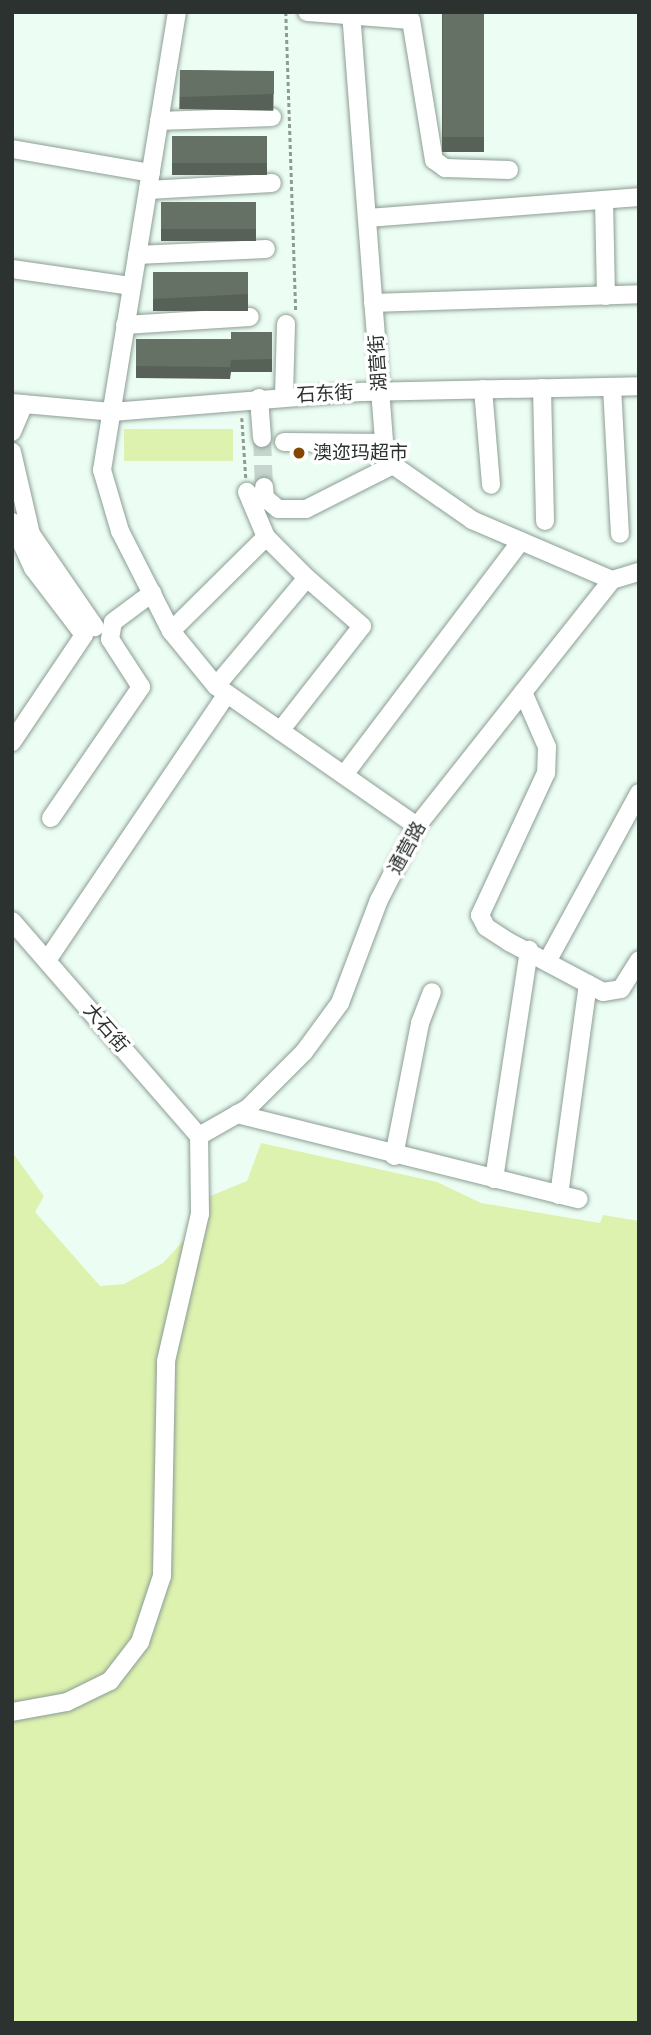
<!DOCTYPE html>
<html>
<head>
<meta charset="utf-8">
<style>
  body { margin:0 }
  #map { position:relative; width:651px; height:2035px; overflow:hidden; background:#ecfef4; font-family:"IBM Plex Sans","Noto Sans SC",sans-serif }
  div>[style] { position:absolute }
  .green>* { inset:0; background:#ddf2af; transform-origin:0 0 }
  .minor-tunnel>* { height:18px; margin-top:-9px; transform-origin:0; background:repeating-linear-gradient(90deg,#c6d5cd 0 18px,transparent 0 27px) }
  .path>* { height:2.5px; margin-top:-1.25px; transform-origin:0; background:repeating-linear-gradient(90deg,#8e9a93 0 3.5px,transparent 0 7px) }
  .roads { filter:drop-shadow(0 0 2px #8c9d94) drop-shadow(0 0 2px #8c9d94) }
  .minor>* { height:18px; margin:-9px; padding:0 9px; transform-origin:9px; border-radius:9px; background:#fff }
  .wall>* { inset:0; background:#586157; transform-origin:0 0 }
  .building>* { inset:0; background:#667165; transform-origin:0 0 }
  .dots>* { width:19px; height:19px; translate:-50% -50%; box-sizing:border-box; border:4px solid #fff; border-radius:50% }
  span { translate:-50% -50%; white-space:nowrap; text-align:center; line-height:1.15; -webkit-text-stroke:7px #fff; paint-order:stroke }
  .street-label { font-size:19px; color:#2c322f }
  .poi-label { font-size:19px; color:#2c322f }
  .left { translate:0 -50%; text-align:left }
  .frame { position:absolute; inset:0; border:14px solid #2c322f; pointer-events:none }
</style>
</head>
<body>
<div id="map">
  <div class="green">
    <i style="left:124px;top:429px;width:109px;height:32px"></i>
    <i style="clip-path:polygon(261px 1143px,437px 1182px,481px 1203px,600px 1223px,603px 1215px,639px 1221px,639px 2023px,12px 2023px,12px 1152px,44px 1196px,35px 1212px,100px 1286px,124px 1284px,163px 1263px,185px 1239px,193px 1203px,247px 1181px)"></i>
  </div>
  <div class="minor-tunnel">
    <i style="left:262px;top:438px;width:49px;rotate:87.7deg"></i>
  </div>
  <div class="path">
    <i style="left:286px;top:12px;width:298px;rotate:88.1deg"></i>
    <i style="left:242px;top:418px;width:60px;rotate:86.2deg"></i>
  </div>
  <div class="roads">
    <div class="minor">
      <i style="left:177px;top:12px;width:464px;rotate:99.3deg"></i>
      <i style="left:102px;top:470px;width:64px;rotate:73.6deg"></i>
      <i style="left:120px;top:531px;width:112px;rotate:63deg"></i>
      <i style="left:171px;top:631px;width:71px;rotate:50.7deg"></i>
      <i style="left:216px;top:686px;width:245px;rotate:34.9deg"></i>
      <i style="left:307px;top:12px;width:104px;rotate:4.4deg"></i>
      <i style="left:411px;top:20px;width:142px;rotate:80.7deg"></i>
      <i style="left:434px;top:160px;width:14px;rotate:36deg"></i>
      <i style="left:445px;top:168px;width:64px;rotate:1.8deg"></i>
      <i style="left:351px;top:12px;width:432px;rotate:85.6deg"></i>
      <i style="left:384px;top:443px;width:24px;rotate:68deg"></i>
      <i style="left:393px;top:465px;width:96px;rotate:34.8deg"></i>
      <i style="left:472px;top:520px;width:152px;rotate:23.2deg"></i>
      <i style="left:159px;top:121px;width:113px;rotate:-2deg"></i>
      <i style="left:12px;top:149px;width:141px;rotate:9.8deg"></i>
      <i style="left:148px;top:190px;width:124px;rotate:-3.2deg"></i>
      <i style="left:604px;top:200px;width:96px;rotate:88.8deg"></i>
      <i style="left:367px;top:218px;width:273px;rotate:-4.4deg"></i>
      <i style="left:137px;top:255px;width:129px;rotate:-2.7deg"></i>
      <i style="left:12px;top:269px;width:121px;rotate:8.1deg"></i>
      <i style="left:373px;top:303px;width:266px;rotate:-1.9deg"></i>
      <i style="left:125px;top:325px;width:125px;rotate:-3.7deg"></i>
      <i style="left:612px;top:387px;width:147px;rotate:86.9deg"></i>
      <i style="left:542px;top:388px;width:133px;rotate:88.7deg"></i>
      <i style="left:483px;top:389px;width:96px;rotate:85.2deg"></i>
      <i style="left:284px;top:396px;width:72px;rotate:-88.4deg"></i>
      <i style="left:259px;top:398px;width:40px;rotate:85.7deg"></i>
      <i style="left:12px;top:403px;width:100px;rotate:5.1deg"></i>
      <i style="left:112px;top:412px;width:252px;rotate:-4.6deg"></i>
      <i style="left:363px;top:392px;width:276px;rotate:-1.2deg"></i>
      <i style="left:12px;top:432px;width:30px;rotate:-67deg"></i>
      <i style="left:284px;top:442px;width:100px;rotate:0.6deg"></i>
      <i style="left:12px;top:452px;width:84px;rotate:77deg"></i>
      <i style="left:31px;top:534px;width:113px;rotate:55.5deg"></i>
      <i style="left:264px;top:487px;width:11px;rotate:85deg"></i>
      <i style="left:265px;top:498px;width:17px;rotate:40deg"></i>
      <i style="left:278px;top:509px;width:28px"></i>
      <i style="left:306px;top:509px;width:97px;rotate:-26.8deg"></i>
      <i style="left:12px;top:522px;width:51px;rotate:65.5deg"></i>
      <i style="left:33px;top:568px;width:84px;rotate:52.7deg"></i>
      <i style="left:84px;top:635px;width:129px;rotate:123.9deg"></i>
      <i style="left:171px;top:631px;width:134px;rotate:-44.7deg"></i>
      <i style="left:216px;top:686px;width:141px;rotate:-49.9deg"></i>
      <i style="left:307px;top:578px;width:58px;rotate:-135deg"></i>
      <i style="left:266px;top:537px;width:49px;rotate:-112.9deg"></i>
      <i style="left:523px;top:692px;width:60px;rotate:66.4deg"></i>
      <i style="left:547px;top:747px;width:26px;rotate:92deg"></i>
      <i style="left:546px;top:773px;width:157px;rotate:114.9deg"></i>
      <i style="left:480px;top:915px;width:13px;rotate:63deg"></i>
      <i style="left:486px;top:927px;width:27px;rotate:33deg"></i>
      <i style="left:509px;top:942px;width:106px;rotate:28deg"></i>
      <i style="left:603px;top:992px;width:18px;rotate:-9deg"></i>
      <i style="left:621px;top:989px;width:34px;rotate:-58deg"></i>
      <i style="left:280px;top:731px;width:133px;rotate:-52deg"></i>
      <i style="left:362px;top:626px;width:73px;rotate:-138.9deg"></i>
      <i style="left:344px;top:775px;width:293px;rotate:-52.9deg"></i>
      <i style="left:51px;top:818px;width:159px;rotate:-55.5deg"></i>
      <i style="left:141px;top:687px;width:57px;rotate:-122.9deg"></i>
      <i style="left:110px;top:639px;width:17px;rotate:-80deg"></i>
      <i style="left:113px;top:622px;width:49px;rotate:-36.6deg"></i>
      <i style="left:12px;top:921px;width:285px;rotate:49deg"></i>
      <i style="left:48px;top:959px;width:320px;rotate:-56deg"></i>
      <i style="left:548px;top:960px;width:190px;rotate:-61.4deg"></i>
      <i style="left:237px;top:1114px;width:352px;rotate:14deg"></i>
      <i style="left:199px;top:1136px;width:56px;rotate:-29.7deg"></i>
      <i style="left:248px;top:1108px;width:79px;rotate:-45deg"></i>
      <i style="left:304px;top:1052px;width:61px;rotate:-53.7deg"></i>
      <i style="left:340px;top:1003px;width:110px;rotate:-69.3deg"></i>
      <i style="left:379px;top:900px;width:83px;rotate:-62.8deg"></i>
      <i style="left:417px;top:826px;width:314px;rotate:-51.6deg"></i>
      <i style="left:612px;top:580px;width:28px;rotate:-17deg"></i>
      <i style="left:394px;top:1156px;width:136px;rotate:-78.9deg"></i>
      <i style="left:420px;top:1023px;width:33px;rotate:-69deg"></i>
      <i style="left:494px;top:1179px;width:232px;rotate:-81.3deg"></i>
      <i style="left:559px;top:1195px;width:213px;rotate:-82.2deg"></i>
      <i style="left:12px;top:1712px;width:56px;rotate:-10.3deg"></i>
      <i style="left:67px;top:1702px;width:48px;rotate:-26deg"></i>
      <i style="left:110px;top:1681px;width:49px;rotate:-52.4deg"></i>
      <i style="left:140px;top:1642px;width:70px;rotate:-71.6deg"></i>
      <i style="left:162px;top:1576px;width:215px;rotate:-88.9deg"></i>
      <i style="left:166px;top:1361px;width:151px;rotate:-77deg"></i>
      <i style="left:200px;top:1214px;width:78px;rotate:-90.7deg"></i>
    </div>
  </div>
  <div class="wall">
    <i style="left:442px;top:12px;width:42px;height:140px"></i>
    <i style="left:180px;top:70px;width:94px;height:39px;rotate:1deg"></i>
    <i style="left:172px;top:136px;width:95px;height:39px"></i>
    <i style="left:161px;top:202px;width:95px;height:39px"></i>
    <i style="left:153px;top:272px;width:95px;height:39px"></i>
    <i style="clip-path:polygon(272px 332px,272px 372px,231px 372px,230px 379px,136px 378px,136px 339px,231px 339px)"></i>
  </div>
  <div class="building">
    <i style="left:443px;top:12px;width:41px;height:125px"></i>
    <i style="clip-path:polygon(180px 70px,274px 71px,274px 94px,180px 97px)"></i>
    <i style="left:172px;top:136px;width:95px;height:27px"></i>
    <i style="left:161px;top:202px;width:95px;height:27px"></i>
    <i style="clip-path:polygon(153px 272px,248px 272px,248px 294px,153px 299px)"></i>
    <i style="clip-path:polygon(231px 332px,272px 332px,272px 359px,231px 360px,230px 367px,136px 366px,136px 339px,231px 339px)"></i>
  </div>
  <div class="dots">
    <i style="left:299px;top:453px;background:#834702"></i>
  </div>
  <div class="street-label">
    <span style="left:378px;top:363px;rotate:-94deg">湖营街</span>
    <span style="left:325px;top:394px;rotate:-3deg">石东街</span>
    <span style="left:407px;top:848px;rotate:-61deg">通营路</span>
    <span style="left:106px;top:1028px;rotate:49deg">大石街</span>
  </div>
  <div class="poi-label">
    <span class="left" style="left:313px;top:453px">澳迩玛超市</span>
  </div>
  <div class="frame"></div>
</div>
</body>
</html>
